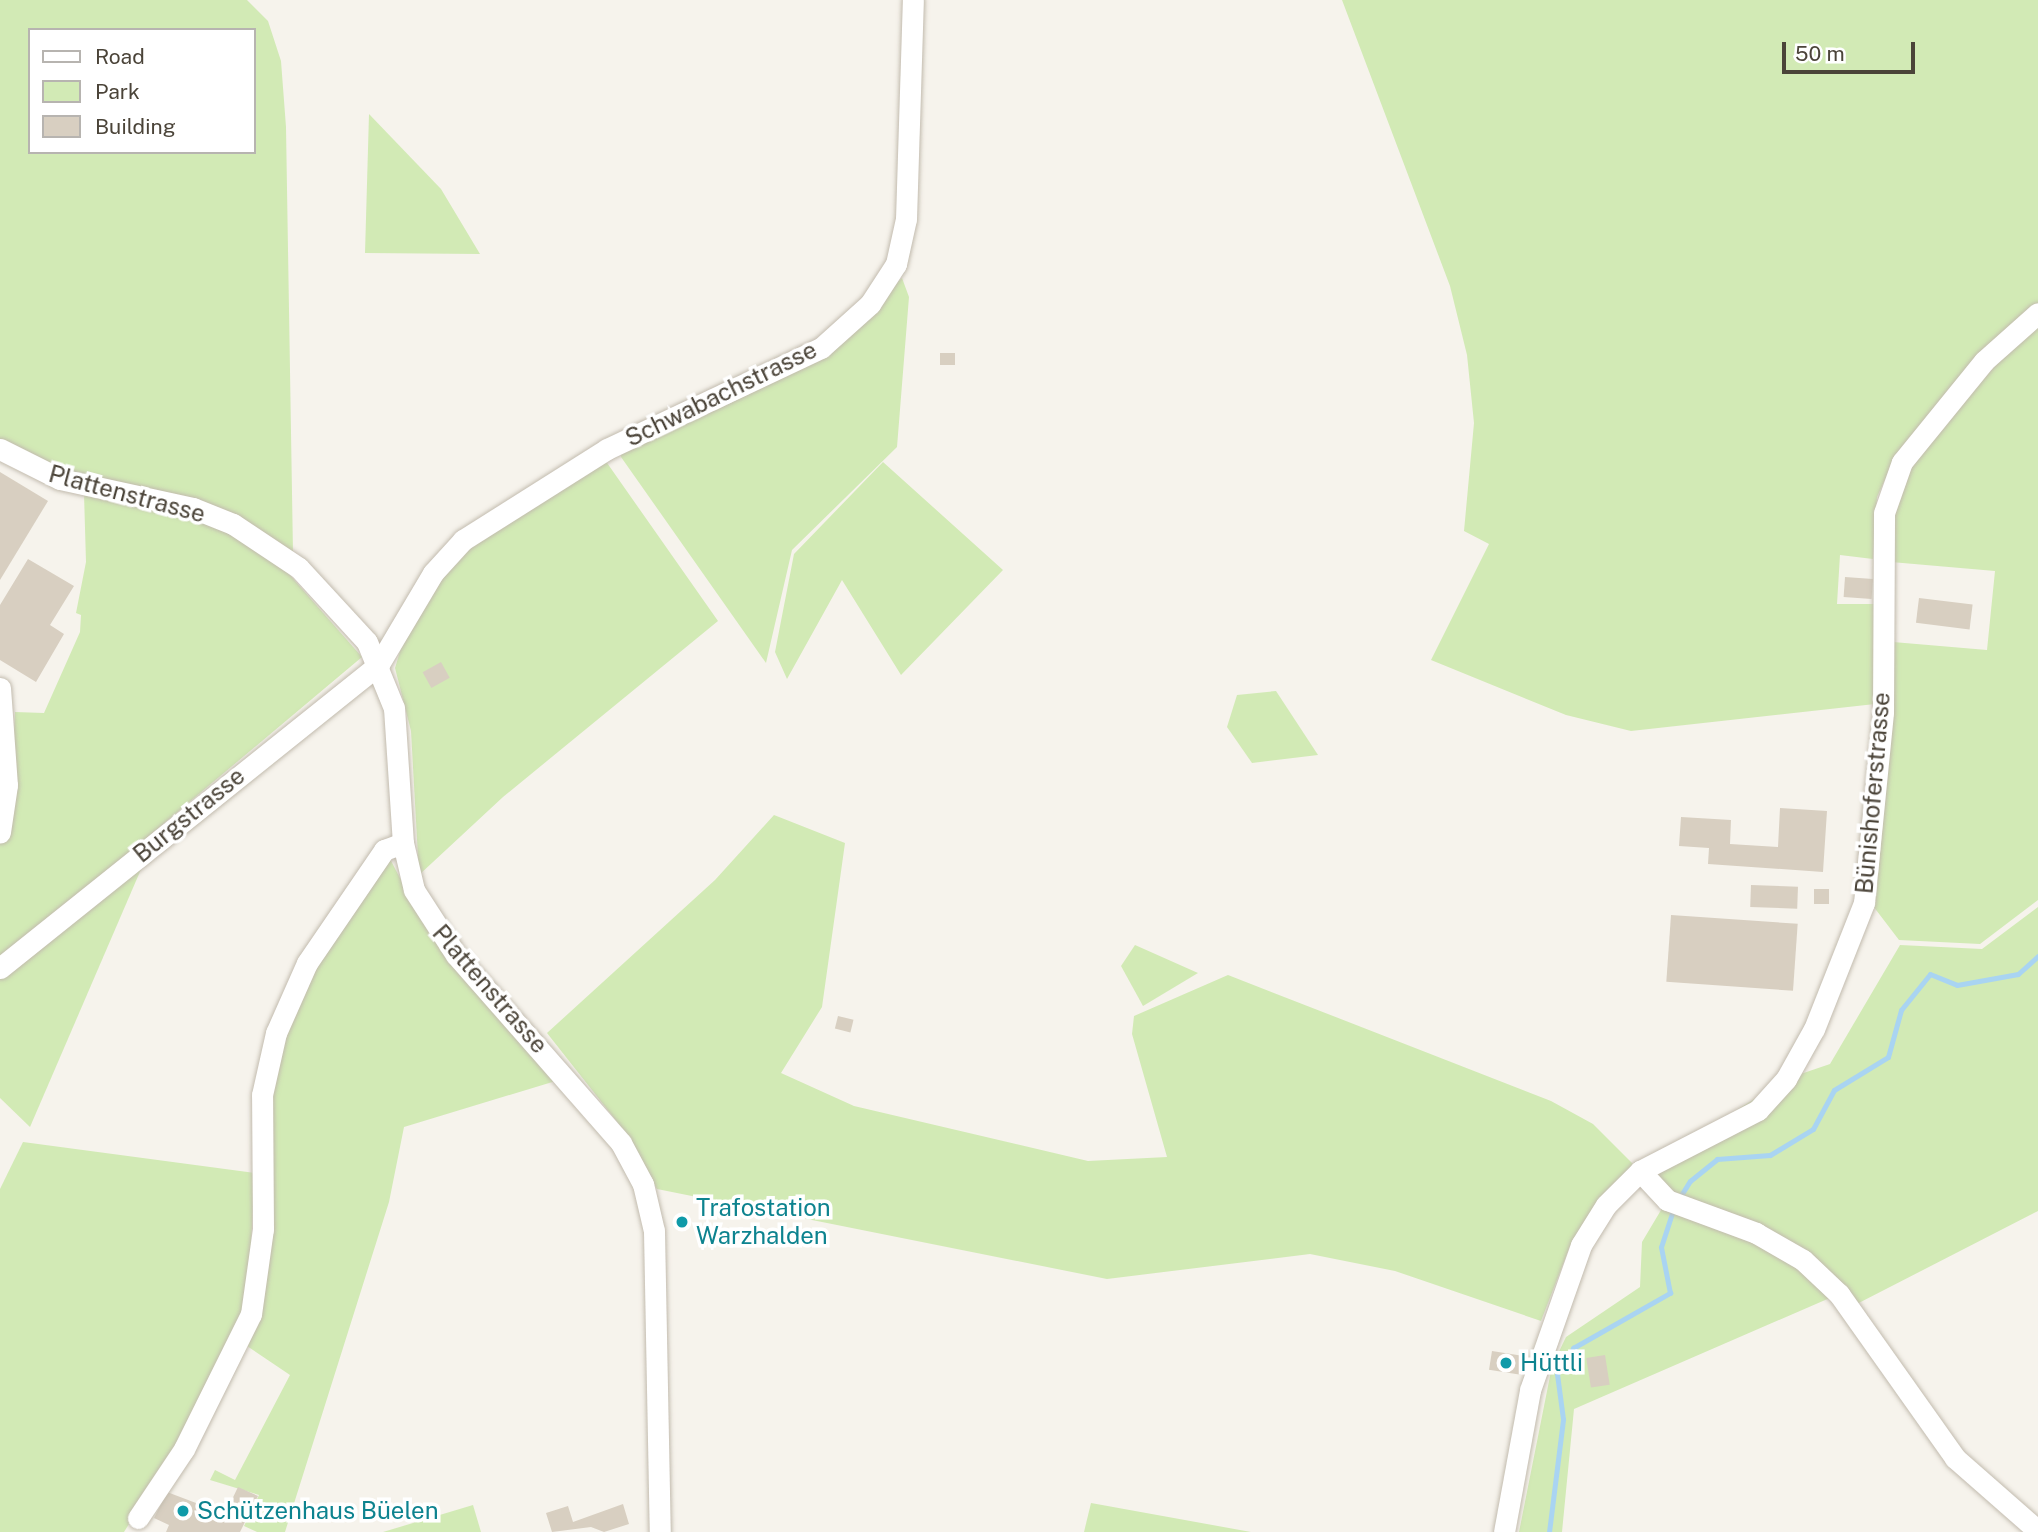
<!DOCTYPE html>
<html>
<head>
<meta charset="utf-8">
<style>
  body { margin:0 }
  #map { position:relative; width:2038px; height:1532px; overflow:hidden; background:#f6f3ec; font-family:"Public Sans",sans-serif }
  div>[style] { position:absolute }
  .green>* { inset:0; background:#d2eab5 }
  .stream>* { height:5px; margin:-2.5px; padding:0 2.5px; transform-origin:2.5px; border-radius:2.5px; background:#a9d4f2 }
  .building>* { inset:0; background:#d8cfc1; transform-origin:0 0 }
  .roads { filter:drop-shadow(0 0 2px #c2bbae) drop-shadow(0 0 2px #c2bbae) }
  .minor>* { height:21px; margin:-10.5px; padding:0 10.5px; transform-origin:10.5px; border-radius:10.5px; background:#fff }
  .dots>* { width:19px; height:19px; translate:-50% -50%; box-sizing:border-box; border:4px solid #fff; border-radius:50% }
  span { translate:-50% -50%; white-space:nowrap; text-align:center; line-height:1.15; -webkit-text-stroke:7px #fff; paint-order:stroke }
  .street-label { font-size:24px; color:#4b4439 }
  .culture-label { font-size:24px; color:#0d838f }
  .left { translate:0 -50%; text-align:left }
  .legend { position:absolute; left:28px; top:28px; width:228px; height:126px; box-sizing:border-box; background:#fff; border:2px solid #b7b4b0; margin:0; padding:9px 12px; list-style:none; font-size:21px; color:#4b4439 }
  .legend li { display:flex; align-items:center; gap:14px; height:35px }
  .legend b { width:35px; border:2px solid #b7b4b0 }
  .scale { position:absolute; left:1782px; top:42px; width:133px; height:32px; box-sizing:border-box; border:4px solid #4b4439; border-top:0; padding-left:9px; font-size:21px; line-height:24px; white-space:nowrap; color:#4b4439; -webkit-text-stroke:5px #fff; paint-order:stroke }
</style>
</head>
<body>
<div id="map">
  <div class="green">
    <i style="clip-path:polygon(evenodd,0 0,247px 0,268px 21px,281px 61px,286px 127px,293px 553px,246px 522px,51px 467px,0 439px,0 0,30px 30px,254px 30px,254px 152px,30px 152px,30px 30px)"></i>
    <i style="clip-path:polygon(1342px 0,2038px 0,2038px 305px,1893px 462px,1877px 497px,1873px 559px,1840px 555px,1837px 604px,1874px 604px,1875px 704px,1631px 731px,1566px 715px,1431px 660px,1489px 544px,1464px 531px,1474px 423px,1467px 355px,1450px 286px)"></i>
    <i style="clip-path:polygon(369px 114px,441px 189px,480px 254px,365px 253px)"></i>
    <i style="clip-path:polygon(902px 278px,909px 297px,897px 447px,792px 550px,766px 663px,621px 457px,621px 448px,818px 358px)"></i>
    <i style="clip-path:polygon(2038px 325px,2038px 900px,1980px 944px,1899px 940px,1870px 902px,1893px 642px,1987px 650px,1995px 571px,1891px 562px,1890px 520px,1902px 481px,1943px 426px,2023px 334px)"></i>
    <i style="clip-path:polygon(605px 460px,718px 621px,503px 797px,419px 875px,411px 731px,395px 668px,405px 635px,437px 581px,469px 545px)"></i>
    <i style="clip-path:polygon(883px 462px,1003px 570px,901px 675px,842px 580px,787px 679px,775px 652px,794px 554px)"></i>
    <i style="clip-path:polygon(84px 494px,193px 514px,274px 557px,362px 657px,0 961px,0 843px,10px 825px,15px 712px,44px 713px,80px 632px,81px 615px,76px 613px,86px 562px)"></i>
    <i style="clip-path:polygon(1276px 691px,1318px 755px,1252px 763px,1227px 727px,1237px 695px)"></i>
    <i style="clip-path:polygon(774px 815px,845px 843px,822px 1007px,781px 1073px,854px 1106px,1088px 1161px,1167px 1157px,1132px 1034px,1134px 1016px,1228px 975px,1551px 1101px,1593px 1124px,1633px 1164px,1572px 1241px,1541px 1321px,1395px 1271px,1310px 1254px,1107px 1279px,657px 1189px,618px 1123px,547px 1033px,715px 880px)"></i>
    <i style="clip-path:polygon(390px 859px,431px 937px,559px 1080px,404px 1127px,389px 1202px,285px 1532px,257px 1532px,244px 1526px,259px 1495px,210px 1480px,215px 1470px,235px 1480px,290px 1375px,247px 1346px,269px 1265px,266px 1107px,282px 1033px,317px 957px)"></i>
    <i style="clip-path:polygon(145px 860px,30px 1127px,0 1098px,0 978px)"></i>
    <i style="clip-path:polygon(2038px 907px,2038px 1211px,1849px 1308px,1839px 1294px,1574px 1409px,1562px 1532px,1519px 1532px,1552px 1366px,1566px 1337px,1640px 1287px,1642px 1242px,1667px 1200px,1640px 1171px,1786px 1079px,1830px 1064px,1900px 945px,1982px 949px)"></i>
    <i style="clip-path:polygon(1135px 945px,1198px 973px,1143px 1006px,1121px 966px)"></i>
    <i style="clip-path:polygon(23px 1142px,255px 1173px,247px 1312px,179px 1444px,124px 1532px,0 1532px,0 1189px)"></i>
    <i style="clip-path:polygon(1091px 1503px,1251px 1532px,1084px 1532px)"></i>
    <i style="clip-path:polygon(473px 1505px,481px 1532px,383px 1532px)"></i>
  </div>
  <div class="stream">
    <i style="left:1678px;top:1200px;width:22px;rotate:-58deg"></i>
    <i style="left:1690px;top:1181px;width:35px;rotate:-39deg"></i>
    <i style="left:1717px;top:1159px;width:53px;rotate:-4.3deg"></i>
    <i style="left:1770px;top:1155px;width:50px;rotate:-31.2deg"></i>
    <i style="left:1813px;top:1129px;width:44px;rotate:-61.7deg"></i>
    <i style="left:1834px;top:1090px;width:63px;rotate:-31.4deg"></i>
    <i style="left:1888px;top:1057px;width:49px;rotate:-74.5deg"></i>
    <i style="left:1901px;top:1010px;width:46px;rotate:-51.1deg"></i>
    <i style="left:1930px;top:974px;width:29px;rotate:22deg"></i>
    <i style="left:1957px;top:985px;width:62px;rotate:-10.2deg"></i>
    <i style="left:2018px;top:974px;width:27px;rotate:-42deg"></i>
    <i style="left:1549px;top:1532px;width:114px;rotate:-82.9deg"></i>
    <i style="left:1563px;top:1419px;width:45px;rotate:-97.6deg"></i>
    <i style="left:1557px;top:1374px;width:31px;rotate:-58deg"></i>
    <i style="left:1573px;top:1348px;width:112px;rotate:-29.6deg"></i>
    <i style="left:1670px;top:1293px;width:47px;rotate:-101.1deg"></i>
    <i style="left:1661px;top:1247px;width:40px;rotate:-72deg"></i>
  </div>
  <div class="building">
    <i style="left:940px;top:353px;width:15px;height:12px"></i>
    <i style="clip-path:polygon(0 472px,48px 501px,0 580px)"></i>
    <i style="clip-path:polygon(28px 559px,74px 586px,50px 625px,64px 634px,36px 682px,0 660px,0 605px)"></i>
    <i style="left:1845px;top:577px;width:28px;height:20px;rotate:4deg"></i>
    <i style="left:1919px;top:598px;width:54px;height:25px;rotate:7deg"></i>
    <i style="left:441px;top:662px;width:18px;height:21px;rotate:61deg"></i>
    <i style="clip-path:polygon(1780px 808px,1827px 811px,1823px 872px,1708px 864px,1709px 848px,1679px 846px,1681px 817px,1731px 820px,1730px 844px,1778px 847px)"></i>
    <i style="left:1751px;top:885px;width:47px;height:22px;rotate:2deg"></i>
    <i style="left:1814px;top:889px;width:15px;height:15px"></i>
    <i style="left:1671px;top:915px;width:127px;height:67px;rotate:4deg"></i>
    <i style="left:838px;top:1016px;width:16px;height:13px;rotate:14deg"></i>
    <i style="left:1492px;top:1351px;width:32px;height:19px;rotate:9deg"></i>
    <i style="left:1605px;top:1355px;width:30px;height:19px;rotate:81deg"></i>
    <i style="clip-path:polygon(238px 1487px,258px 1496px,240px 1532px,166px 1532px,169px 1525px,154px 1518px,167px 1492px,225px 1514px)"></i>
    <i style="clip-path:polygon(623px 1504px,629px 1524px,604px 1532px,591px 1527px,552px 1532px,546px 1513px,568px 1506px,573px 1522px)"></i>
  </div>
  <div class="roads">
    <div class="minor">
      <i style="left:0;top:449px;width:67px;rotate:26.6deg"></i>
      <i style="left:60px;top:479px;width:136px;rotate:12.3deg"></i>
      <i style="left:193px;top:508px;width:43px;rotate:21.8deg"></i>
      <i style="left:233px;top:524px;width:79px;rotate:33.7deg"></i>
      <i style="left:299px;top:568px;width:100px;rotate:47.4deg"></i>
      <i style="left:367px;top:642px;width:71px;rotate:67.8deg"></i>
      <i style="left:394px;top:708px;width:135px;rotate:86.2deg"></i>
      <i style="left:403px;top:843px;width:48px;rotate:76.8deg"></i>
      <i style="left:414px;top:890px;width:77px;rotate:57.1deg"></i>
      <i style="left:456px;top:955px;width:250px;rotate:48.7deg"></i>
      <i style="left:621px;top:1143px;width:47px;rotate:61.8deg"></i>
      <i style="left:643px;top:1184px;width:48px;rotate:76.8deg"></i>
      <i style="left:654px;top:1231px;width:301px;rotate:88.9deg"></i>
      <i style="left:0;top:688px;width:97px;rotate:85.9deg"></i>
      <i style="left:7px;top:785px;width:48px;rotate:98.5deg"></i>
      <i style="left:0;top:968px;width:486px;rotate:-38.7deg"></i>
      <i style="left:379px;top:664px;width:106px;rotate:-59.3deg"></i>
      <i style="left:433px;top:573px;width:45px;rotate:-47.7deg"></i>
      <i style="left:463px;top:540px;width:170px;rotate:-32.3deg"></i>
      <i style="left:607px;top:449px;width:237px;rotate:-25.3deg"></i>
      <i style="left:821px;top:348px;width:66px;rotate:-41.9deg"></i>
      <i style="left:870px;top:304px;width:48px;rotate:-57deg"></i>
      <i style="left:896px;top:264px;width:46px;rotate:-77.5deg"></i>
      <i style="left:906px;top:219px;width:219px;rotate:-88.2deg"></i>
      <i style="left:1640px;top:1171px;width:40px;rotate:47deg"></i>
      <i style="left:1667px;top:1200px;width:95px;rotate:20.3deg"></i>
      <i style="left:1756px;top:1233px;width:54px;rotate:29.9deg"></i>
      <i style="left:1803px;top:1260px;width:50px;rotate:43.4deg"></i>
      <i style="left:1839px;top:1294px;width:201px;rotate:54.7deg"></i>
      <i style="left:1955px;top:1458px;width:111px;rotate:41.3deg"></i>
      <i style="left:138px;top:1518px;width:83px;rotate:-56.3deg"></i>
      <i style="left:184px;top:1449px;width:151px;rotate:-63.6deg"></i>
      <i style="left:251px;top:1314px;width:86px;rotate:-82deg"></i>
      <i style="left:263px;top:1229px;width:134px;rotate:-90.4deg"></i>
      <i style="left:262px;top:1095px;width:64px;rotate:-77.3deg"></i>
      <i style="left:276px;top:1033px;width:77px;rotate:-66.1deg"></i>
      <i style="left:307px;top:963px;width:137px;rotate:-55.7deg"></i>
      <i style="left:384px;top:850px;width:20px;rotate:-20deg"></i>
      <i style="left:1504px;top:1532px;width:144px;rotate:-79.6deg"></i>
      <i style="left:1530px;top:1390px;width:154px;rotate:-70.6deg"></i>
      <i style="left:1581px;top:1245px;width:47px;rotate:-58deg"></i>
      <i style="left:1606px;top:1205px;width:48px;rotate:-45deg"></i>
      <i style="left:1640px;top:1171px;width:133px;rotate:-27.3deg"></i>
      <i style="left:1758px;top:1110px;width:42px;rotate:-47.9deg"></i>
      <i style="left:1786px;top:1079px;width:57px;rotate:-60.8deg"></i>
      <i style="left:1814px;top:1029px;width:136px;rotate:-68.4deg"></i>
      <i style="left:1864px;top:903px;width:192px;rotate:-84.3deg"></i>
      <i style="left:1883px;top:712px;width:199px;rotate:-89.7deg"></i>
      <i style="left:1884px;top:513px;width:54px;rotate:-70.6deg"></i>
      <i style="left:1902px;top:462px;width:130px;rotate:-50.9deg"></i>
      <i style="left:1984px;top:361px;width:72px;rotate:-41.6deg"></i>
    </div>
  </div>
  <div class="dots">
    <i style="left:682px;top:1222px;background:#0f9aa8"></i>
    <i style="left:1506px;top:1363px;background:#0f9aa8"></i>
    <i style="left:183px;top:1511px;background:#0f9aa8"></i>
  </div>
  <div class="street-label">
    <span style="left:721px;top:394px;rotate:-26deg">Schwabachstrasse</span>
    <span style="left:127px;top:494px;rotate:15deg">Plattenstrasse</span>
    <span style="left:1873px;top:793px;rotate:-85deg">Bünishoferstrasse</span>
    <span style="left:189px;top:815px;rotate:-39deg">Burgstrasse</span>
    <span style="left:490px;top:989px;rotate:49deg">Plattenstrasse</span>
  </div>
  <div class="culture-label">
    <span class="left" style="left:696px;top:1222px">Trafostation<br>Warzhalden</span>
    <span class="left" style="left:1520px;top:1363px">Hüttli</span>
    <span class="left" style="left:197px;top:1511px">Schützenhaus Büelen</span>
  </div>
  <ul class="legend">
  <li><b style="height:9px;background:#fff"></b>Road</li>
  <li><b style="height:19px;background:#d2eab5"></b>Park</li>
  <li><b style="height:19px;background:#d8cfc1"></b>Building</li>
  </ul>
  <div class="scale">50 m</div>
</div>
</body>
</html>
